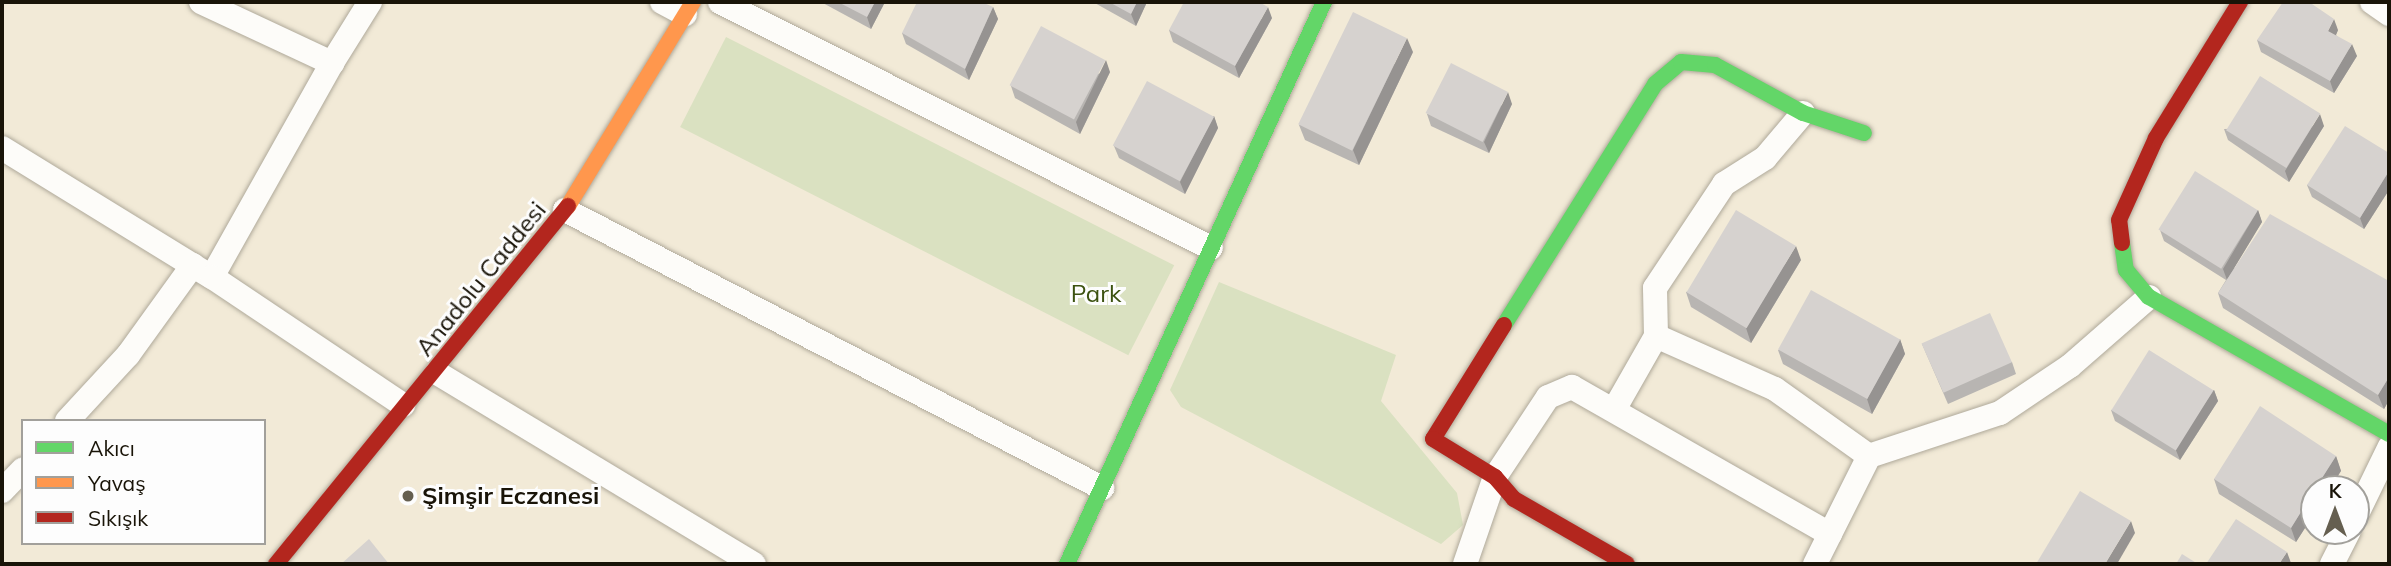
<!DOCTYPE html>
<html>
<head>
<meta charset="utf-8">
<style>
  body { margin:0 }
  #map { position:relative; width:2391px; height:566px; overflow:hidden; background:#f2ead7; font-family:Mulish,sans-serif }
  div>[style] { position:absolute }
  .green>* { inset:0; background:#dae1c1; transform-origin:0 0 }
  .roads { filter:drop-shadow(0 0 2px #afa99a) drop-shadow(0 0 2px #afa99a) }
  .street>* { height:24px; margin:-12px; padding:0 12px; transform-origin:12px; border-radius:12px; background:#fdfcf9 }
  .fast>* { height:16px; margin:-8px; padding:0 8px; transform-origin:8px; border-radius:8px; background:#63d668 }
  .slow>* { height:16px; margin:-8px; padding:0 8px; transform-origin:8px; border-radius:8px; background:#ff974d }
  .jam>* { height:16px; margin:-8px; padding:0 8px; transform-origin:8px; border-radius:8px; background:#b3261e }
  .wall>* { inset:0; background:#b8b5b2 }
  .shaded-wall>* { inset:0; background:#969391 }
  .building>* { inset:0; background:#d6d2cf; transform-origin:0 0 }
  .dots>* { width:19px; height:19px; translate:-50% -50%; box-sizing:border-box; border:4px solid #fdfdfd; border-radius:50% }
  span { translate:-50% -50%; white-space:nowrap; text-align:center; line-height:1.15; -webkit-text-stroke:6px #fdfdfd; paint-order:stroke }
  .street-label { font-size:24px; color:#191408 }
  .park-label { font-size:24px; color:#3c5210 }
  .poi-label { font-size:24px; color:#191408; font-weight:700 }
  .left { translate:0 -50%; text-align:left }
  .frame { position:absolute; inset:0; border:4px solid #191408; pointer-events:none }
  .legend { position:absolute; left:21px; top:419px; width:245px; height:126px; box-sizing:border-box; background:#fdfdfd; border:2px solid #a2a09b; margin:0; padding:9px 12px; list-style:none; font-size:21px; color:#191408 }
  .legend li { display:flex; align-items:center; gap:14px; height:35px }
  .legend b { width:35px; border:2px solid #a2a09b }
  .north { position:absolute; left:2300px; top:475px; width:70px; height:70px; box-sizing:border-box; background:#fdfdfd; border:2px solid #a2a09b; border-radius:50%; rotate:0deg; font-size:19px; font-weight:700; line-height:28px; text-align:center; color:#191408 }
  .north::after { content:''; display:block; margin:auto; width:24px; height:32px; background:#655f50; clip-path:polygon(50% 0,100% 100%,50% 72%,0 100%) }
</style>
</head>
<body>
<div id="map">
  <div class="green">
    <i style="left:726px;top:37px;width:503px;height:101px;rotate:27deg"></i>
    <i style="clip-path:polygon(1219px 282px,1396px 355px,1381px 401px,1457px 493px,1463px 525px,1441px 544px,1181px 407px,1170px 390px)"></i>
  </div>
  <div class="roads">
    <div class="street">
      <i style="left:201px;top:2px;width:145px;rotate:25deg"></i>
      <i style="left:332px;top:63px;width:245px;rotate:119.3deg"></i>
      <i style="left:662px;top:2px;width:26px;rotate:28deg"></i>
      <i style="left:720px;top:2px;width:549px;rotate:26.61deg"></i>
      <i style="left:2372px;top:2px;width:21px;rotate:35deg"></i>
      <i style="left:332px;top:63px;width:72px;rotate:-58.1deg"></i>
      <i style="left:2px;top:148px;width:246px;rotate:31.6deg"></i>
      <i style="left:212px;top:277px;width:230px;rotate:33.8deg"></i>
      <i style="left:565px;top:210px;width:605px;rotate:27.37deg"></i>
      <i style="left:1656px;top:336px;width:130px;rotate:24deg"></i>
      <i style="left:1775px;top:389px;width:115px;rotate:35.5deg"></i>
      <i style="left:1869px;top:456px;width:138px;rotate:-18.2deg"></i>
      <i style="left:2000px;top:413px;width:84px;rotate:-33.9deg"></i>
      <i style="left:2070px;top:366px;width:105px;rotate:-41.1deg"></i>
      <i style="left:437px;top:373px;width:370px;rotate:31.1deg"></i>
      <i style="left:1615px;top:408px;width:83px;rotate:-60.3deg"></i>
      <i style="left:1656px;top:336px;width:48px;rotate:-91.2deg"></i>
      <i style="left:1655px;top:288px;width:125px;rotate:-56.4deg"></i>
      <i style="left:1724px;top:184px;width:49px;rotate:-32.4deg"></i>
      <i style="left:1765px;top:158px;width:59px;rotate:-49.8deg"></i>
      <i style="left:67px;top:421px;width:90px;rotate:-47.3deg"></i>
      <i style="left:128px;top:355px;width:111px;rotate:-54.2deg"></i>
      <i style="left:2px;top:491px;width:30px;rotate:-46deg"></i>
      <i style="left:2356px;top:516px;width:76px;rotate:-64.1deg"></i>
      <i style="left:1465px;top:564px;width:92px;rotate:-71deg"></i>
      <i style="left:1495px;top:477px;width:96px;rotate:-56.5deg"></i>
      <i style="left:1548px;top:397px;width:26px;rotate:-23deg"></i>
      <i style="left:1572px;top:387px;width:297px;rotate:29.7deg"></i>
      <i style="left:1815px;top:564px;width:121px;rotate:-63.4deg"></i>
      <i style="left:2332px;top:564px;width:37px;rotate:-63deg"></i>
    </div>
    <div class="fast">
      <i style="left:2122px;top:243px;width:27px;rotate:82deg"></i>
      <i style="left:2126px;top:270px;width:35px;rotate:50deg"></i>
      <i style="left:2149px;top:297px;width:276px;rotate:29.7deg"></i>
      <i style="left:1504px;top:325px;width:284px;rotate:-57.9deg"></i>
      <i style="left:1655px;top:84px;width:34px;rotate:-40deg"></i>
      <i style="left:1681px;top:62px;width:34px;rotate:5deg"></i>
      <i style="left:1715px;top:65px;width:100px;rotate:28.6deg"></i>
      <i style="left:1803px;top:113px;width:64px;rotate:18.2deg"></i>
      <i style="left:1067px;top:564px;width:618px;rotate:-65.43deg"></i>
    </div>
    <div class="slow">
      <i style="left:568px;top:206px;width:239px;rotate:-58.5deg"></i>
    </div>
    <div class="jam">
      <i style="left:2122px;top:243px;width:23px;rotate:-97deg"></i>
      <i style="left:2119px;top:220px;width:90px;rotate:-65.7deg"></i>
      <i style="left:2156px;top:138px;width:160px;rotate:-58.3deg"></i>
      <i style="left:1504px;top:325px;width:134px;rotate:121.9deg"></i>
      <i style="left:1433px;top:439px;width:73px;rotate:31.5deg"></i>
      <i style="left:1495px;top:477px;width:29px;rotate:49deg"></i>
      <i style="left:1514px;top:499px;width:130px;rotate:29.9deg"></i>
      <i style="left:276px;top:564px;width:462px;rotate:-50.8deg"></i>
    </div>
  </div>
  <div class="wall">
    <i style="clip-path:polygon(821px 2px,885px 2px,871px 29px)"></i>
    <i style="clip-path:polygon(1093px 2px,1147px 2px,1136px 26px)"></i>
    <i style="clip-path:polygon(993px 7px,998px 19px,969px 80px,906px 44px,902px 33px)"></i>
    <i style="clip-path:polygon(1272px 18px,1239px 78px,1173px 42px,1169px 30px)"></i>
    <i style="clip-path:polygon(2338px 30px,2336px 35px,2357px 56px,2334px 93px,2261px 52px,2257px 40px)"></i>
    <i style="clip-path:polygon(1413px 52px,1359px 165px,1305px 140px,1299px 125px)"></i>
    <i style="clip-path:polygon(1110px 72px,1080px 134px,1015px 98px,1011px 86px)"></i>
    <i style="clip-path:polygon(1512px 104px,1489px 153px,1431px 126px,1427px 114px)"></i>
    <i style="clip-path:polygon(1214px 116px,1218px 128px,1185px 194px,1119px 158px,1114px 146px)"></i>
    <i style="clip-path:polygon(2324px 126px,2289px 182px,2228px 140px,2224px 129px)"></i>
    <i style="clip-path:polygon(2389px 153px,2389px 190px,2364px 229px,2312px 197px,2307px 185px)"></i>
    <i style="clip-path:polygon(2258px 210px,2262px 222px,2234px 268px,2389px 281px,2389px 400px,2384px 409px,2223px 308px,2218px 293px,2226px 280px,2164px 241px,2160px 230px)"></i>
    <i style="clip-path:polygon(1801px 260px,1751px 343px,1691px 307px,1686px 292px)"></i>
    <i style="clip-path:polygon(1900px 339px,1905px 354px,1872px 414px,1783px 364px,1778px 350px)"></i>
    <i style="clip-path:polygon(1922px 344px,2012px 362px,2016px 374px,1948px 404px)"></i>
    <i style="clip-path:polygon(2214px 390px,2218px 401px,2180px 460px,2115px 421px,2111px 410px)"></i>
    <i style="clip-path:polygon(2336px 456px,2341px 471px,2314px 489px,2314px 514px,2296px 542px,2219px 494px,2214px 479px)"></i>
  </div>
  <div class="shaded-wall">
    <i style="clip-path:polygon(875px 2px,885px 2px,871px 29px,867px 17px)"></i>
    <i style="clip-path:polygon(1137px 2px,1147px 2px,1136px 26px,1131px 14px)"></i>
    <i style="clip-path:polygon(993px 7px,998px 19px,969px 80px,965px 69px)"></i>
    <i style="clip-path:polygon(1268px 7px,1272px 18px,1239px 78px,1235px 66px)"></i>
    <i style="clip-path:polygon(2334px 19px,2338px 30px,2333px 42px,2328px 31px)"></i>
    <i style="clip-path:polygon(1407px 38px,1413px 52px,1359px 165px,1353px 150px)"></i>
    <i style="clip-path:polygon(2352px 44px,2357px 56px,2334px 93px,2330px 81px)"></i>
    <i style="clip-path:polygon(1106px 60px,1110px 72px,1080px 134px,1076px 122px)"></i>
    <i style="clip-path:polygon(1508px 92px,1512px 104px,1489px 153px,1484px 142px)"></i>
    <i style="clip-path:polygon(2320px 114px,2324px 126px,2289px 182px,2285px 171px)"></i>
    <i style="clip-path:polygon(1214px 116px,1218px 128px,1185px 194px,1180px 182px)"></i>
    <i style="clip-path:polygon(2389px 171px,2389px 190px,2364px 229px,2360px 218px)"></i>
    <i style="clip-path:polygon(2258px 210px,2262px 222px,2227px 280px,2223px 269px)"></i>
    <i style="clip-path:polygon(1796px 246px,1801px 260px,1751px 343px,1746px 328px)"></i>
    <i style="clip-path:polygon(1900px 339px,1905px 354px,1872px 414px,1867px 399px)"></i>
    <i style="clip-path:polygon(2389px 377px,2389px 400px,2384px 409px,2378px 395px)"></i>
    <i style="clip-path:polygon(2214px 390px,2218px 401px,2180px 460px,2175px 448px)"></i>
    <i style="clip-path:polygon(2336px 456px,2341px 471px,2330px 489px,2315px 489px)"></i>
    <i style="clip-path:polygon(2314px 491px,2314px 514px,2296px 542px,2291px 528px)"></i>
    <i style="clip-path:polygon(2131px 521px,2135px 533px,2117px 564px,2105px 564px)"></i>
    <i style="clip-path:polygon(2287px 552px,2291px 563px,2279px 564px)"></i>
  </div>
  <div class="building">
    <i style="clip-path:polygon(838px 2px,875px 2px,867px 17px)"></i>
    <i style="clip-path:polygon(917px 2px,982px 2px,993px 7px,965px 69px,902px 33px)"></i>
    <i style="clip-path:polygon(1109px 2px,1137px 2px,1131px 14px)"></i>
    <i style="clip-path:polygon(1184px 2px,1259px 2px,1268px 7px,1235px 66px,1169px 30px)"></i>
    <i style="clip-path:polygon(2283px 2px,2309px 2px,2334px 19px,2328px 31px,2352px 44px,2330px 81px,2257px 40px)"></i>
    <i style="left:1353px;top:12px;width:60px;height:125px;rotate:26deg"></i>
    <i style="left:1041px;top:26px;width:73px;height:67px;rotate:28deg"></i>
    <i style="left:1451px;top:63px;width:64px;height:56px;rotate:27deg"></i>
    <i style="left:2260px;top:76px;width:71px;height:64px;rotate:32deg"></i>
    <i style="left:1147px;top:81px;width:76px;height:73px;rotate:28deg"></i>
    <i style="clip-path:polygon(2345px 126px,2389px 153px,2389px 171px,2360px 218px,2307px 185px)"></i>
    <i style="left:2195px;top:171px;width:74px;height:69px;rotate:32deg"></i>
    <i style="left:1736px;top:210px;width:70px;height:96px;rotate:31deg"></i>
    <i style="clip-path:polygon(2270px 214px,2389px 281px,2389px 377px,2378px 395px,2218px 293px)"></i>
    <i style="left:1811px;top:290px;width:102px;height:68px;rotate:29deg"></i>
    <i style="left:1990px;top:313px;width:54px;height:75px;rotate:66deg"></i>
    <i style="left:2149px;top:350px;width:76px;height:71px;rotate:32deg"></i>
    <i style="clip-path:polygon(2260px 406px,2336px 456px,2315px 489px,2314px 489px,2314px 491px,2291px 528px,2214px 479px)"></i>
    <i style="clip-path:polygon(2080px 491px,2131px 521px,2105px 564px,2036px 564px)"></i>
    <i style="clip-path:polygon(2236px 519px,2287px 552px,2279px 564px,2206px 564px)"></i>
    <i style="clip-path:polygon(369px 539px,389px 564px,341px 564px)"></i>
    <i style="clip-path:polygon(2182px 554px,2198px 564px,2176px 564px)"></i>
  </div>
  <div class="dots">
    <i style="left:408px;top:496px;background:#655f50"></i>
  </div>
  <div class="street-label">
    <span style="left:481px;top:279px;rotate:-51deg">Anadolu Caddesi</span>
  </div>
  <div class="park-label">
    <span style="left:1096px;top:294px">Park</span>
  </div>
  <div class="poi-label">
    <span class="left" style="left:422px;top:496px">Şimşir Eczanesi</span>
  </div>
  <div class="frame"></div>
  <ul class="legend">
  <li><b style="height:9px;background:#63d668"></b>Akıcı</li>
  <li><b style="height:9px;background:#ff974d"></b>Yavaş</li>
  <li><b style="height:9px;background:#b3261e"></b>Sıkışık</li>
  </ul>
  <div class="north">K</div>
</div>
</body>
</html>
